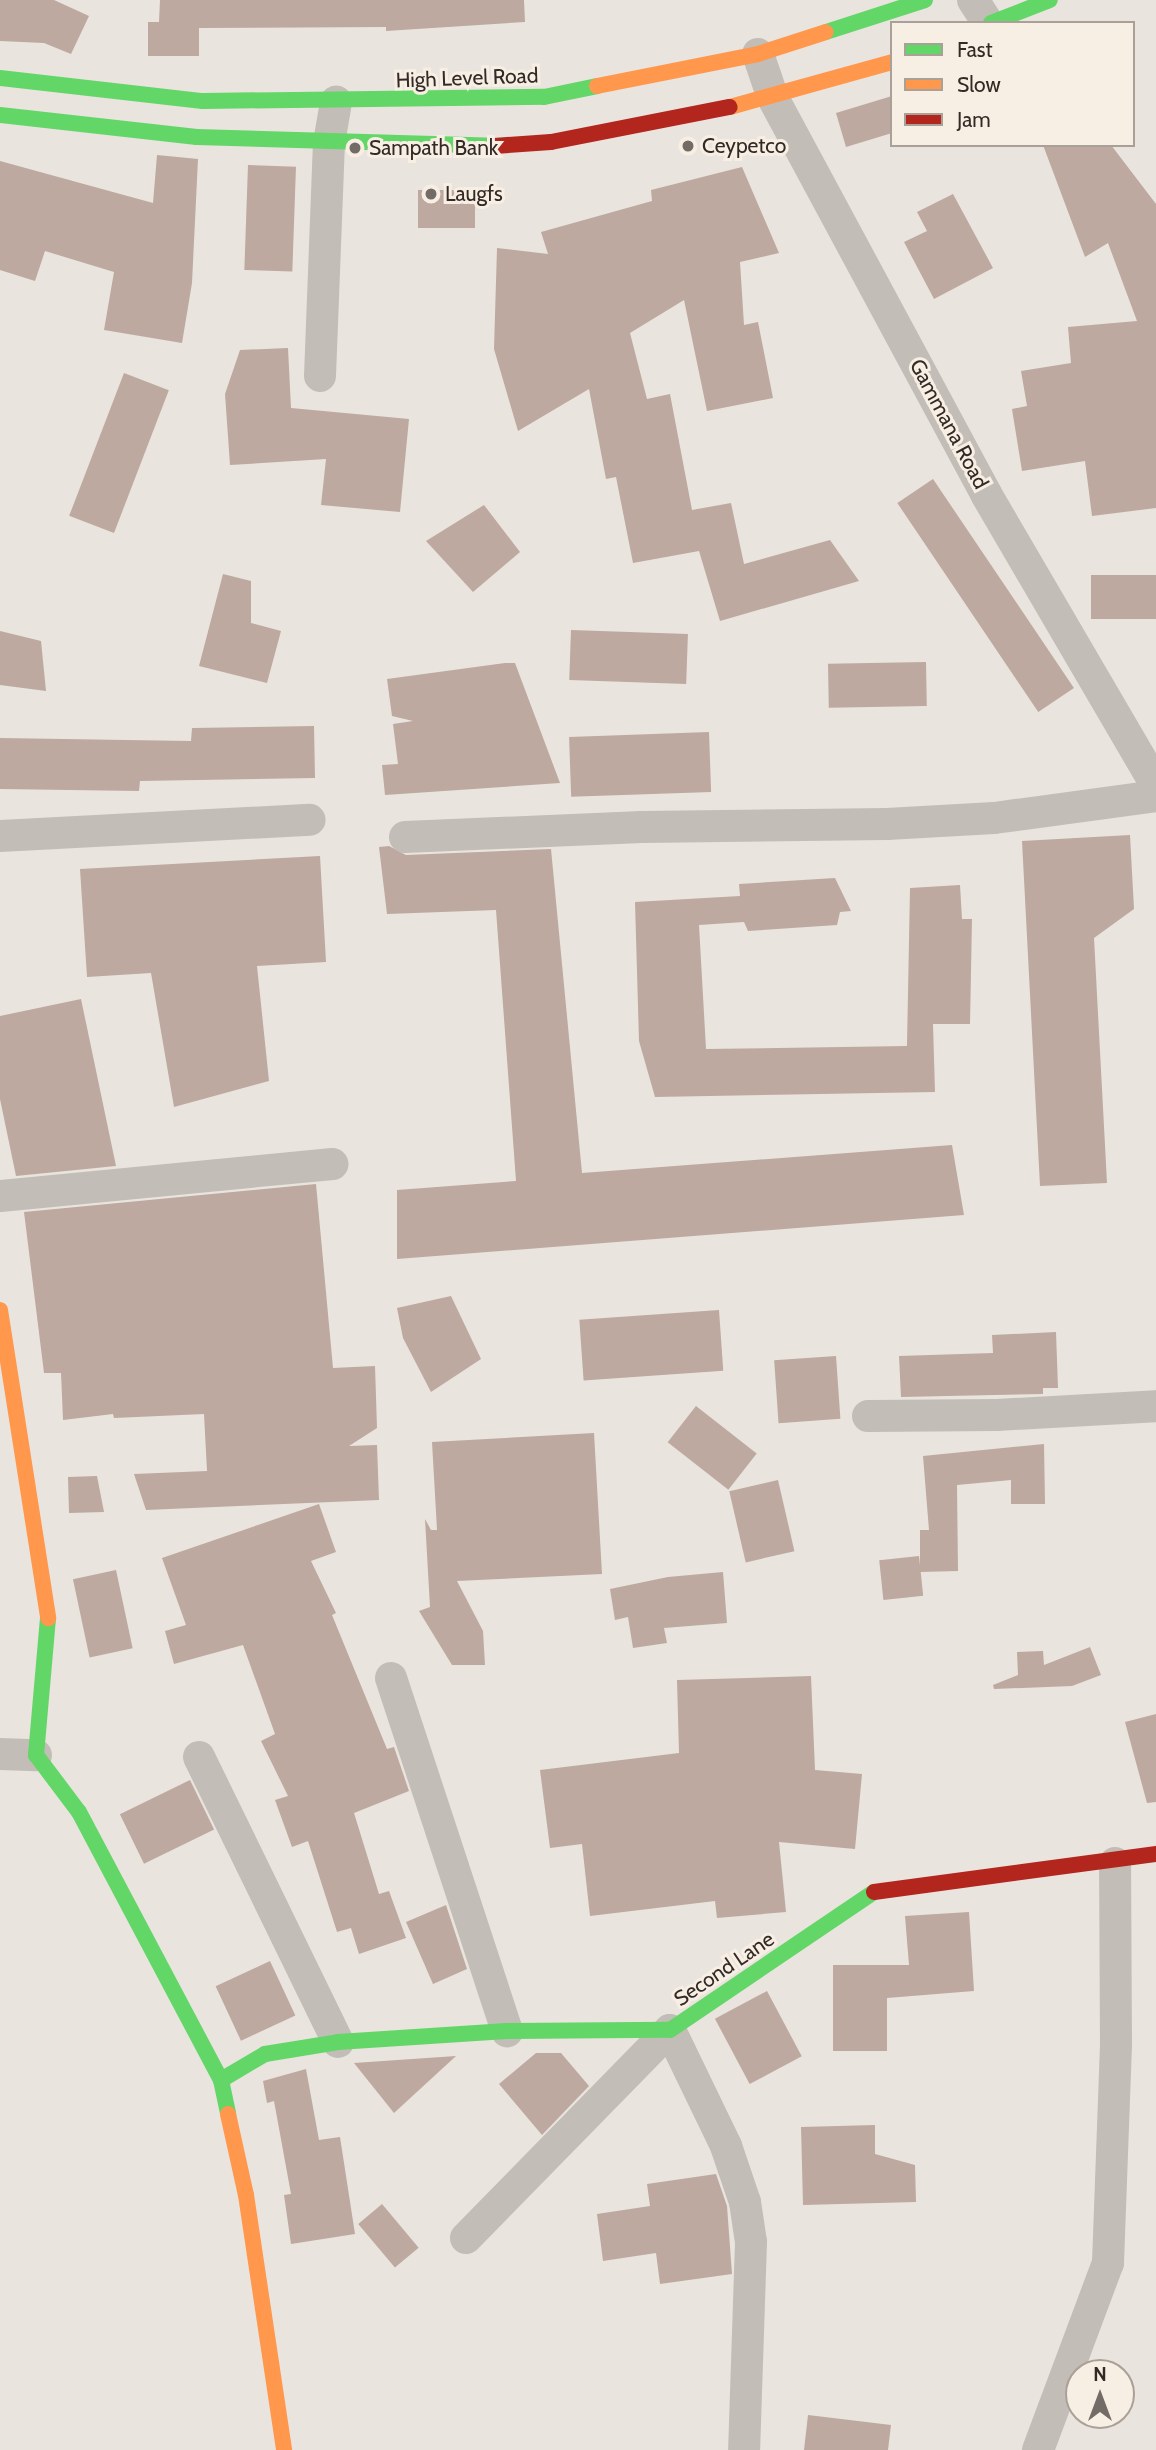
<!DOCTYPE html>
<html>
<head>
<meta charset="utf-8">
<style>
  body { margin:0 }
  #map { position:relative; width:1156px; height:2450px; overflow:hidden; background:#eae4de; font-family:Cabin,sans-serif }
  div>[style] { position:absolute }
  .building>* { inset:0; background:#bda9a0; transform-origin:0 0 }
  .street>* { height:32px; margin:-16px; padding:0 16px; transform-origin:16px; border-radius:16px; background:#c3bdb7 }
  .fast>* { height:16px; margin:-8px; padding:0 8px; transform-origin:8px; border-radius:8px; background:#63d668 }
  .slow>* { height:16px; margin:-8px; padding:0 8px; transform-origin:8px; border-radius:8px; background:#ff974d }
  .jam>* { height:16px; margin:-8px; padding:0 8px; transform-origin:8px; border-radius:8px; background:#b3261e }
  .dots>* { width:19px; height:19px; translate:-50% -50%; box-sizing:border-box; border:4px solid #f8efe4; border-radius:50% }
  span { translate:-50% -50%; white-space:nowrap; text-align:center; line-height:1.15; -webkit-text-stroke:6px #f8efe4; paint-order:stroke }
  .street-label { font-size:21px; color:#332a26 }
  .poi-label { font-size:21px; color:#332a26 }
  .left { translate:0 -50%; text-align:left }
  .legend { position:absolute; left:890px; top:21px; width:245px; height:126px; box-sizing:border-box; background:#f8efe4; border:2px solid #a9a098; margin:0; padding:9px 12px; list-style:none; font-size:21px; color:#332a26 }
  .legend li { display:flex; align-items:center; gap:14px; height:35px }
  .legend b { width:35px; border:2px solid #a9a098 }
  .north { position:absolute; left:1065px; top:2359px; width:70px; height:70px; box-sizing:border-box; background:#f8efe4; border:2px solid #a9a098; border-radius:50%; rotate:0deg; font-size:19px; font-weight:700; line-height:28px; text-align:center; color:#332a26 }
  .north::after { content:''; display:block; margin:auto; width:24px; height:32px; background:#736b66; clip-path:polygon(50% 0,100% 100%,50% 72%,0 100%) }
</style>
</head>
<body>
<div id="map">
  <div class="building">
    <i style="clip-path:polygon(0 0,54px 0,89px 16px,71px 54px,44px 43px,0 41px)"></i>
    <i style="clip-path:polygon(160px 0,524px 0,525px 22px,386px 31px,386px 27px,199px 28px,199px 56px,148px 56px,148px 22px,159px 22px)"></i>
    <i style="clip-path:polygon(892px 96px,892px 133px,846px 147px,836px 113px)"></i>
    <i style="clip-path:polygon(1043px 145px,1111px 145px,1156px 204px,1156px 508px,1092px 516px,1085px 461px,1022px 471px,1012px 409px,1027px 406px,1021px 371px,1071px 363px,1068px 327px,1137px 321px,1108px 243px,1085px 257px)"></i>
    <i style="clip-path:polygon(157px 155px,198px 159px,192px 283px,182px 343px,104px 330px,114px 272px,45px 251px,35px 281px,0 270px,0 161px,153px 203px)"></i>
    <i style="left:248px;top:165px;width:48px;height:105px;rotate:2deg"></i>
    <i style="clip-path:polygon(742px 167px,779px 253px,740px 262px,744px 325px,758px 322px,773px 398px,707px 411px,684px 300px,630px 333px,647px 399px,670px 394px,692px 510px,731px 503px,744px 564px,830px 540px,859px 581px,720px 621px,699px 551px,633px 563px,616px 477px,606px 479px,589px 389px,518px 431px,494px 349px,497px 248px,548px 254px,541px 232px,652px 201px,651px 190px)"></i>
    <i style="left:418px;top:190px;width:57px;height:38px"></i>
    <i style="clip-path:polygon(953px 194px,993px 268px,934px 299px,904px 242px,927px 231px,917px 212px)"></i>
    <i style="clip-path:polygon(288px 348px,291px 408px,409px 419px,400px 512px,321px 505px,326px 459px,230px 465px,225px 394px,240px 350px)"></i>
    <i style="left:124px;top:373px;width:48px;height:153px;rotate:21deg"></i>
    <i style="left:933px;top:479px;width:252px;height:43px;rotate:56deg"></i>
    <i style="clip-path:polygon(484px 505px,520px 552px,473px 592px,426px 541px)"></i>
    <i style="clip-path:polygon(223px 574px,251px 581px,251px 623px,281px 631px,267px 683px,199px 666px)"></i>
    <i style="left:1156px;top:575px;width:44px;height:65px;rotate:90deg"></i>
    <i style="left:571px;top:630px;width:117px;height:50px;rotate:2deg"></i>
    <i style="clip-path:polygon(0 631px,41px 641px,46px 691px,0 685px)"></i>
    <i style="left:926px;top:662px;width:44px;height:98px;rotate:89deg"></i>
    <i style="clip-path:polygon(505px 663px,515px 663px,560px 783px,385px 795px,382px 765px,398px 764px,393px 724px,413px 721px,392px 716px,387px 679px)"></i>
    <i style="clip-path:polygon(314px 726px,315px 778px,140px 781px,139px 791px,0 789px,0 738px,191px 741px,192px 728px)"></i>
    <i style="left:709px;top:732px;width:60px;height:140px;rotate:88deg"></i>
    <i style="clip-path:polygon(1130px 835px,1134px 909px,1094px 938px,1107px 1183px,1040px 1186px,1022px 841px)"></i>
    <i style="clip-path:polygon(389px 846px,406px 855px,551px 849px,582px 1173px,952px 1145px,964px 1215px,397px 1259px,397px 1190px,516px 1181px,496px 910px,387px 914px,379px 847px)"></i>
    <i style="clip-path:polygon(320px 856px,326px 962px,257px 966px,269px 1081px,174px 1107px,151px 973px,87px 977px,80px 869px)"></i>
    <i style="clip-path:polygon(835px 878px,851px 911px,840px 912px,837px 925px,748px 931px,744px 922px,699px 925px,706px 1049px,907px 1046px,910px 888px,960px 885px,962px 919px,972px 919px,970px 1024px,933px 1024px,935px 1092px,655px 1097px,639px 1041px,635px 902px,740px 896px,739px 884px)"></i>
    <i style="clip-path:polygon(81px 999px,116px 1166px,16px 1176px,0 1099px,0 1016px)"></i>
    <i style="clip-path:polygon(316px 1184px,333px 1368px,375px 1366px,377px 1428px,349px 1446px,377px 1445px,379px 1500px,146px 1510px,134px 1474px,207px 1471px,204px 1414px,114px 1418px,113px 1414px,63px 1420px,61px 1373px,44px 1373px,24px 1212px)"></i>
    <i style="clip-path:polygon(451px 1296px,481px 1359px,431px 1392px,403px 1338px,397px 1308px)"></i>
    <i style="left:719px;top:1310px;width:61px;height:140px;rotate:86deg"></i>
    <i style="clip-path:polygon(1056px 1332px,1058px 1388px,1043px 1388px,1043px 1394px,901px 1397px,899px 1356px,993px 1353px,992px 1335px)"></i>
    <i style="left:836px;top:1356px;width:63px;height:62px;rotate:86deg"></i>
    <i style="left:696px;top:1406px;width:77px;height:46px;rotate:38deg"></i>
    <i style="clip-path:polygon(594px 1433px,602px 1574px,457px 1581px,483px 1631px,485px 1665px,452px 1665px,419px 1611px,430px 1607px,425px 1519px,431px 1530px,437px 1530px,432px 1442px)"></i>
    <i style="clip-path:polygon(1044px 1444px,1045px 1504px,1011px 1504px,1011px 1480px,957px 1485px,958px 1571px,920px 1572px,920px 1530px,929px 1530px,923px 1456px)"></i>
    <i style="clip-path:polygon(97px 1476px,104px 1512px,69px 1513px,68px 1477px)"></i>
    <i style="left:778px;top:1480px;width:73px;height:50px;rotate:77deg"></i>
    <i style="clip-path:polygon(319px 1504px,336px 1552px,311px 1561px,336px 1613px,332px 1615px,387px 1749px,394px 1747px,409px 1791px,354px 1813px,379px 1894px,389px 1891px,406px 1938px,359px 1954px,351px 1928px,337px 1932px,308px 1841px,292px 1847px,275px 1800px,288px 1796px,261px 1741px,275px 1734px,243px 1645px,174px 1664px,165px 1631px,186px 1625px,162px 1558px)"></i>
    <i style="left:919px;top:1556px;width:40px;height:40px;rotate:84deg"></i>
    <i style="left:116px;top:1570px;width:80px;height:44px;rotate:78deg"></i>
    <i style="clip-path:polygon(723px 1572px,727px 1623px,664px 1628px,667px 1643px,633px 1648px,628px 1617px,615px 1620px,610px 1589px,668px 1577px)"></i>
    <i style="clip-path:polygon(1090px 1647px,1101px 1675px,1072px 1686px,994px 1689px,993px 1685px,1018px 1675px,1017px 1652px,1043px 1651px,1044px 1665px)"></i>
    <i style="clip-path:polygon(811px 1676px,815px 1770px,862px 1774px,855px 1849px,779px 1842px,786px 1912px,717px 1918px,715px 1901px,590px 1916px,582px 1844px,550px 1848px,540px 1770px,679px 1753px,677px 1680px)"></i>
    <i style="clip-path:polygon(1156px 1714px,1156px 1802px,1147px 1803px,1125px 1722px)"></i>
    <i style="left:190px;top:1780px;width:55px;height:78px;rotate:64deg"></i>
    <i style="clip-path:polygon(446px 1905px,467px 1969px,433px 1984px,406px 1922px)"></i>
    <i style="clip-path:polygon(969px 1912px,974px 1991px,887px 1998px,887px 2051px,833px 2051px,833px 1965px,909px 1965px,905px 1916px)"></i>
    <i style="left:270px;top:1961px;width:60px;height:60px;rotate:65deg"></i>
    <i style="left:767px;top:1991px;width:74px;height:59px;rotate:62deg"></i>
    <i style="clip-path:polygon(536px 2053px,561px 2053px,589px 2086px,542px 2135px,499px 2084px)"></i>
    <i style="clip-path:polygon(456px 2056px,394px 2113px,354px 2063px)"></i>
    <i style="clip-path:polygon(306px 2069px,319px 2140px,340px 2137px,355px 2234px,291px 2244px,284px 2195px,291px 2194px,274px 2101px,267px 2103px,263px 2081px)"></i>
    <i style="clip-path:polygon(875px 2125px,875px 2154px,915px 2165px,916px 2202px,803px 2205px,801px 2127px)"></i>
    <i style="clip-path:polygon(716px 2174px,727px 2206px,732px 2274px,660px 2284px,656px 2253px,603px 2261px,597px 2214px,650px 2206px,647px 2184px)"></i>
    <i style="left:382px;top:2204px;width:57px;height:31px;rotate:50deg"></i>
    <i style="clip-path:polygon(808px 2415px,891px 2425px,888px 2450px,804px 2450px)"></i>
  </div>
  <div class="street">
    <i style="left:973px;top:0;width:27px;rotate:57deg"></i>
    <i style="left:758px;top:54px;width:46px;rotate:71.2deg"></i>
    <i style="left:773px;top:98px;width:450px;rotate:61.7deg"></i>
    <i style="left:986px;top:494px;width:337px;rotate:59.7deg"></i>
    <i style="left:320px;top:376px;width:233px;rotate:-87.8deg"></i>
    <i style="left:329px;top:143px;width:42px;rotate:-80.3deg"></i>
    <i style="left:0;top:836px;width:310px;rotate:-3deg"></i>
    <i style="left:405px;top:837px;width:237px;rotate:-2.4deg"></i>
    <i style="left:642px;top:827px;width:245px;rotate:-0.7deg"></i>
    <i style="left:887px;top:824px;width:107px;rotate:-3.2deg"></i>
    <i style="left:994px;top:818px;width:163px;rotate:-7.7deg"></i>
    <i style="left:0;top:1196px;width:334px;rotate:-5.5deg"></i>
    <i style="left:868px;top:1416px;width:129px;rotate:-0.4deg"></i>
    <i style="left:997px;top:1415px;width:159px;rotate:-3.2deg"></i>
    <i style="left:391px;top:1678px;width:372px;rotate:71.8deg"></i>
    <i style="left:0;top:1754px;width:36px;rotate:2deg"></i>
    <i style="left:199px;top:1757px;width:317px;rotate:64deg"></i>
    <i style="left:466px;top:2238px;width:291px;rotate:-45.6deg"></i>
    <i style="left:670px;top:2030px;width:129px;rotate:64.2deg"></i>
    <i style="left:726px;top:2146px;width:59px;rotate:71.3deg"></i>
    <i style="left:745px;top:2202px;width:40px;rotate:81.5deg"></i>
    <i style="left:751px;top:2242px;width:208px;rotate:91.9deg"></i>
    <i style="left:1038px;top:2450px;width:200px;rotate:-69.5deg"></i>
    <i style="left:1108px;top:2263px;width:218px;rotate:-87.9deg"></i>
    <i style="left:1116px;top:2045px;width:182px;rotate:-90.3deg"></i>
  </div>
  <div class="fast">
    <i style="left:991px;top:23px;width:63px;rotate:-21.3deg"></i>
    <i style="left:826px;top:32px;width:104px;rotate:-17.9deg"></i>
    <i style="left:0;top:78px;width:204px;rotate:6.5deg"></i>
    <i style="left:203px;top:101px;width:341px;rotate:-0.7deg"></i>
    <i style="left:544px;top:97px;width:54px;rotate:-11.7deg"></i>
    <i style="left:0;top:115px;width:198px;rotate:6.4deg"></i>
    <i style="left:197px;top:137px;width:297px;rotate:1.7deg"></i>
    <i style="left:48px;top:1618px;width:138px;rotate:95deg"></i>
    <i style="left:36px;top:1755px;width:71px;rotate:53deg"></i>
    <i style="left:79px;top:1812px;width:303px;rotate:62.1deg"></i>
    <i style="left:221px;top:2080px;width:35px;rotate:78deg"></i>
    <i style="left:221px;top:2080px;width:51px;rotate:-30.6deg"></i>
    <i style="left:265px;top:2054px;width:74px;rotate:-9.3deg"></i>
    <i style="left:338px;top:2042px;width:169px;rotate:-3.7deg"></i>
    <i style="left:507px;top:2031px;width:163px;rotate:-0.4deg"></i>
    <i style="left:670px;top:2030px;width:246px;rotate:-34.1deg"></i>
  </div>
  <div class="slow">
    <i style="left:597px;top:86px;width:164px;rotate:-11.2deg"></i>
    <i style="left:758px;top:54px;width:71px;rotate:-17.9deg"></i>
    <i style="left:730px;top:107px;width:168px;rotate:-15.5deg"></i>
    <i style="left:0;top:1310px;width:312px;rotate:81.1deg"></i>
    <i style="left:228px;top:2114px;width:83px;rotate:77.5deg"></i>
    <i style="left:246px;top:2195px;width:258px;rotate:81.5deg"></i>
  </div>
  <div class="jam">
    <i style="left:494px;top:146px;width:57px;rotate:-4deg"></i>
    <i style="left:551px;top:142px;width:182px;rotate:-11.1deg"></i>
    <i style="left:874px;top:1892px;width:285px;rotate:-7.7deg"></i>
  </div>
  <div class="dots">
    <i style="left:688px;top:146px;background:#736b66"></i>
    <i style="left:355px;top:148px;background:#736b66"></i>
    <i style="left:431px;top:194px;background:#736b66"></i>
  </div>
  <div class="street-label">
    <span style="left:467px;top:78px;rotate:-2deg">High Level Road</span>
    <span style="left:949px;top:424px;rotate:62deg">Gammana Road</span>
    <span style="left:724px;top:1969px;rotate:-34deg">Second Lane</span>
  </div>
  <div class="poi-label">
    <span class="left" style="left:702px;top:146px">Ceypetco</span>
    <span class="left" style="left:369px;top:148px">Sampath Bank</span>
    <span class="left" style="left:445px;top:194px">Laugfs</span>
  </div>
  <ul class="legend">
  <li><b style="height:9px;background:#63d668"></b>Fast</li>
  <li><b style="height:9px;background:#ff974d"></b>Slow</li>
  <li><b style="height:9px;background:#b3261e"></b>Jam</li>
  </ul>
  <div class="north">N</div>
</div>
</body>
</html>
